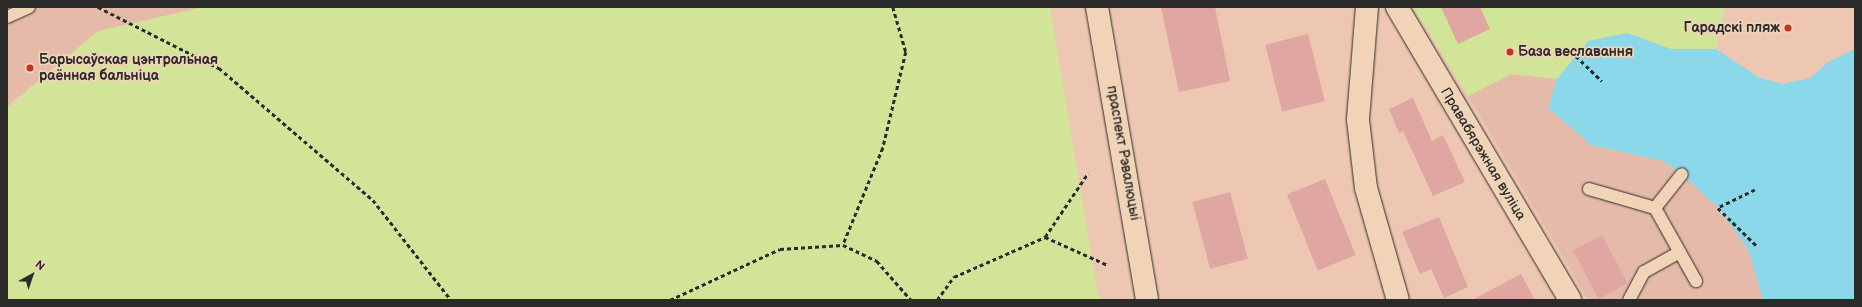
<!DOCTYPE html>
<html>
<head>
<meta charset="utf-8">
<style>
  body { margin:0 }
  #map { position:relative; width:1862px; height:307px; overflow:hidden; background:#edc7b1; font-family:"Balsamiq Sans",sans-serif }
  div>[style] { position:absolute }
  .built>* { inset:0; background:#e5baa9 }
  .green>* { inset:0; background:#d2e498 }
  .water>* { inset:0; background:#8ad8e9 }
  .building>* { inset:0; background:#e0a7a2; transform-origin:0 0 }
  .path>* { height:2.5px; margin-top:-1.25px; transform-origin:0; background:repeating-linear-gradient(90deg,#2b2b2b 0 4px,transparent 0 7px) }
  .roads { filter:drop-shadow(0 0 1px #2b2b2b) drop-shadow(0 0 1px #2b2b2b) }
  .lane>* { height:12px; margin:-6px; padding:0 6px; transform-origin:6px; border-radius:6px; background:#f1d4b7 }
  .street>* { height:22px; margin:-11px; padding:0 11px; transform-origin:11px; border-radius:11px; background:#f1d4b7 }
  .secondary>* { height:22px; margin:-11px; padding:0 11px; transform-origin:11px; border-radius:11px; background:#f1d4b7 }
  .dots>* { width:11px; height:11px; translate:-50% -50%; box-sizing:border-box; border:2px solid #f1d4b7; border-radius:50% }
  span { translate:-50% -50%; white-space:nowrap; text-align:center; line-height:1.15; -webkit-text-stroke:3.5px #f1d4b7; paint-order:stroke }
  .poi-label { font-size:14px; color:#2b2b2b; font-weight:700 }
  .right { translate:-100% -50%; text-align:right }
  .left { translate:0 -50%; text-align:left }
  .street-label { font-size:14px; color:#2b2b2b }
  .frame { position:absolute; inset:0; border:8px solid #2b2b2b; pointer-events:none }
  .north { position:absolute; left:12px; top:255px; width:40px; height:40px; -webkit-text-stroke:3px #f1d4b7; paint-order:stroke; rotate:40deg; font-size:11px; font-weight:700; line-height:16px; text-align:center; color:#2b2b2b }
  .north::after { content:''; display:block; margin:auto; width:14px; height:18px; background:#2b2b2b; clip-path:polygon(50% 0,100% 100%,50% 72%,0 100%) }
</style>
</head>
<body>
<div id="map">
  <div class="built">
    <i style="clip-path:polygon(7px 7px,204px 7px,98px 31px,7px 106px)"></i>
    <i style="clip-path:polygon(1511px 74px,1557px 79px,1548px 108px,1591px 145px,1663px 161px,1682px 174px,1718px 208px,1748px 249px,1763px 300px,1588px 300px,1468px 96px)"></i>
  </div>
  <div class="green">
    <i style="clip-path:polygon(204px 7px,1050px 7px,1099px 300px,7px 300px,7px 108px,98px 31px)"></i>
    <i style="clip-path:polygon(1413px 7px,1725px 7px,1716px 49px,1671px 49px,1627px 33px,1588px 41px,1557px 79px,1511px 74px,1468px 96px)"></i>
  </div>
  <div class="water">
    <i style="clip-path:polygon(1627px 33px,1671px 49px,1716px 49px,1758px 77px,1782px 84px,1810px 78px,1828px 62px,1855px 49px,1855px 300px,1763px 300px,1748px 249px,1718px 208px,1682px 174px,1663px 161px,1591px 145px,1548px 108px,1557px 79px,1588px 41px)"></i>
  </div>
  <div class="building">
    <i style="clip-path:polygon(1161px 7px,1215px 7px,1230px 81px,1179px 92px)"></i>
    <i style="clip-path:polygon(1441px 7px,1480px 7px,1490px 29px,1458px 44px)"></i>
    <i style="left:1308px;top:34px;width:69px;height:44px;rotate:76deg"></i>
    <i style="clip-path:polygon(1413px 98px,1432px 141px,1443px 135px,1465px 182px,1433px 196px,1403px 131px,1399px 133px,1389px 109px)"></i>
    <i style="left:1325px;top:179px;width:82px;height:41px;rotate:68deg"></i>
    <i style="left:1230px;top:192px;width:69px;height:39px;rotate:75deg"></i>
    <i style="clip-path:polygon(1439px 217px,1468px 287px,1444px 298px,1431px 269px,1420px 274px,1402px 232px)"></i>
    <i style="left:1602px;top:235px;width:55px;height:33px;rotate:62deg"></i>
    <i style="clip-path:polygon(1521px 274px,1535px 300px,1472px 300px)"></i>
  </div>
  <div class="path">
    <i style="left:98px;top:7px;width:136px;rotate:26.8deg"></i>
    <i style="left:219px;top:68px;width:203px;rotate:40.6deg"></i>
    <i style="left:373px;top:200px;width:127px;rotate:52deg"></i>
    <i style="left:893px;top:7px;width:47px;rotate:73.9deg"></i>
    <i style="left:906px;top:52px;width:99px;rotate:103.5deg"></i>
    <i style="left:883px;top:148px;width:105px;rotate:112.4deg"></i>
    <i style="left:843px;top:245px;width:38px;rotate:25deg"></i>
    <i style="left:877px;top:261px;width:52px;rotate:48.9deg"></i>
    <i style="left:1576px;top:56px;width:36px;rotate:44deg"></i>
    <i style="left:1755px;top:190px;width:41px;rotate:154.1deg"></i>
    <i style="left:1718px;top:208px;width:54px;rotate:44.3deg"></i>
    <i style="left:1045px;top:237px;width:69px;rotate:24deg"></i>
    <i style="left:670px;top:300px;width:121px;rotate:-24.9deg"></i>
    <i style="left:780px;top:249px;width:63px;rotate:-3.6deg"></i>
    <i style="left:937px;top:300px;width:29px;rotate:-54deg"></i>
    <i style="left:954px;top:277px;width:99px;rotate:-23.7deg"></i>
    <i style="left:1045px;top:237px;width:77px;rotate:-56.1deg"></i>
  </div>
  <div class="roads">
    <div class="lane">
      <i style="left:7px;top:17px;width:24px;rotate:-24deg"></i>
      <i style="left:1589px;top:189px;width:69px;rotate:16.1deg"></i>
      <i style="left:1655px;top:208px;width:84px;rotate:60.7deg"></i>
      <i style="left:1655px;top:208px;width:43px;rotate:-51.5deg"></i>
      <i style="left:1629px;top:300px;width:32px;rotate:-62deg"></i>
      <i style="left:1644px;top:272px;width:41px;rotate:-29.1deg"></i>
    </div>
    <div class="street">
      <i style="left:1367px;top:7px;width:113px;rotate:94.6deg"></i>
      <i style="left:1358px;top:120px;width:68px;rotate:83.3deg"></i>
      <i style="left:1366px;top:188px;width:116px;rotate:74.1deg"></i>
      <i style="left:1397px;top:7px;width:340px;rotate:59.4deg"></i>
    </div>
    <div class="secondary">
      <i style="left:1097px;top:7px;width:297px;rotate:80.3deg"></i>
    </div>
  </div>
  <div class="dots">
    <i style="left:1788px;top:28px;background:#c8321e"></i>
    <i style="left:1510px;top:52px;background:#c8321e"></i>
    <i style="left:30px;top:68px;background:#c8321e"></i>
  </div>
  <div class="poi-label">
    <span class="right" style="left:1780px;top:28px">Гарадскі пляж</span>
    <span class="left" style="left:1518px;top:52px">База веславання</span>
    <span class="left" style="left:39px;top:68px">Барысаўская цэнтральная<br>раённая бальніца</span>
  </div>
  <div class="street-label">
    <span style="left:1123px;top:153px;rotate:80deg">праспект Рэвалюцыі</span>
    <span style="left:1483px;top:154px;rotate:59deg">Правабярэжная вуліца</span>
  </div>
  <div class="frame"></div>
  <div class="north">N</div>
</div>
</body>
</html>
